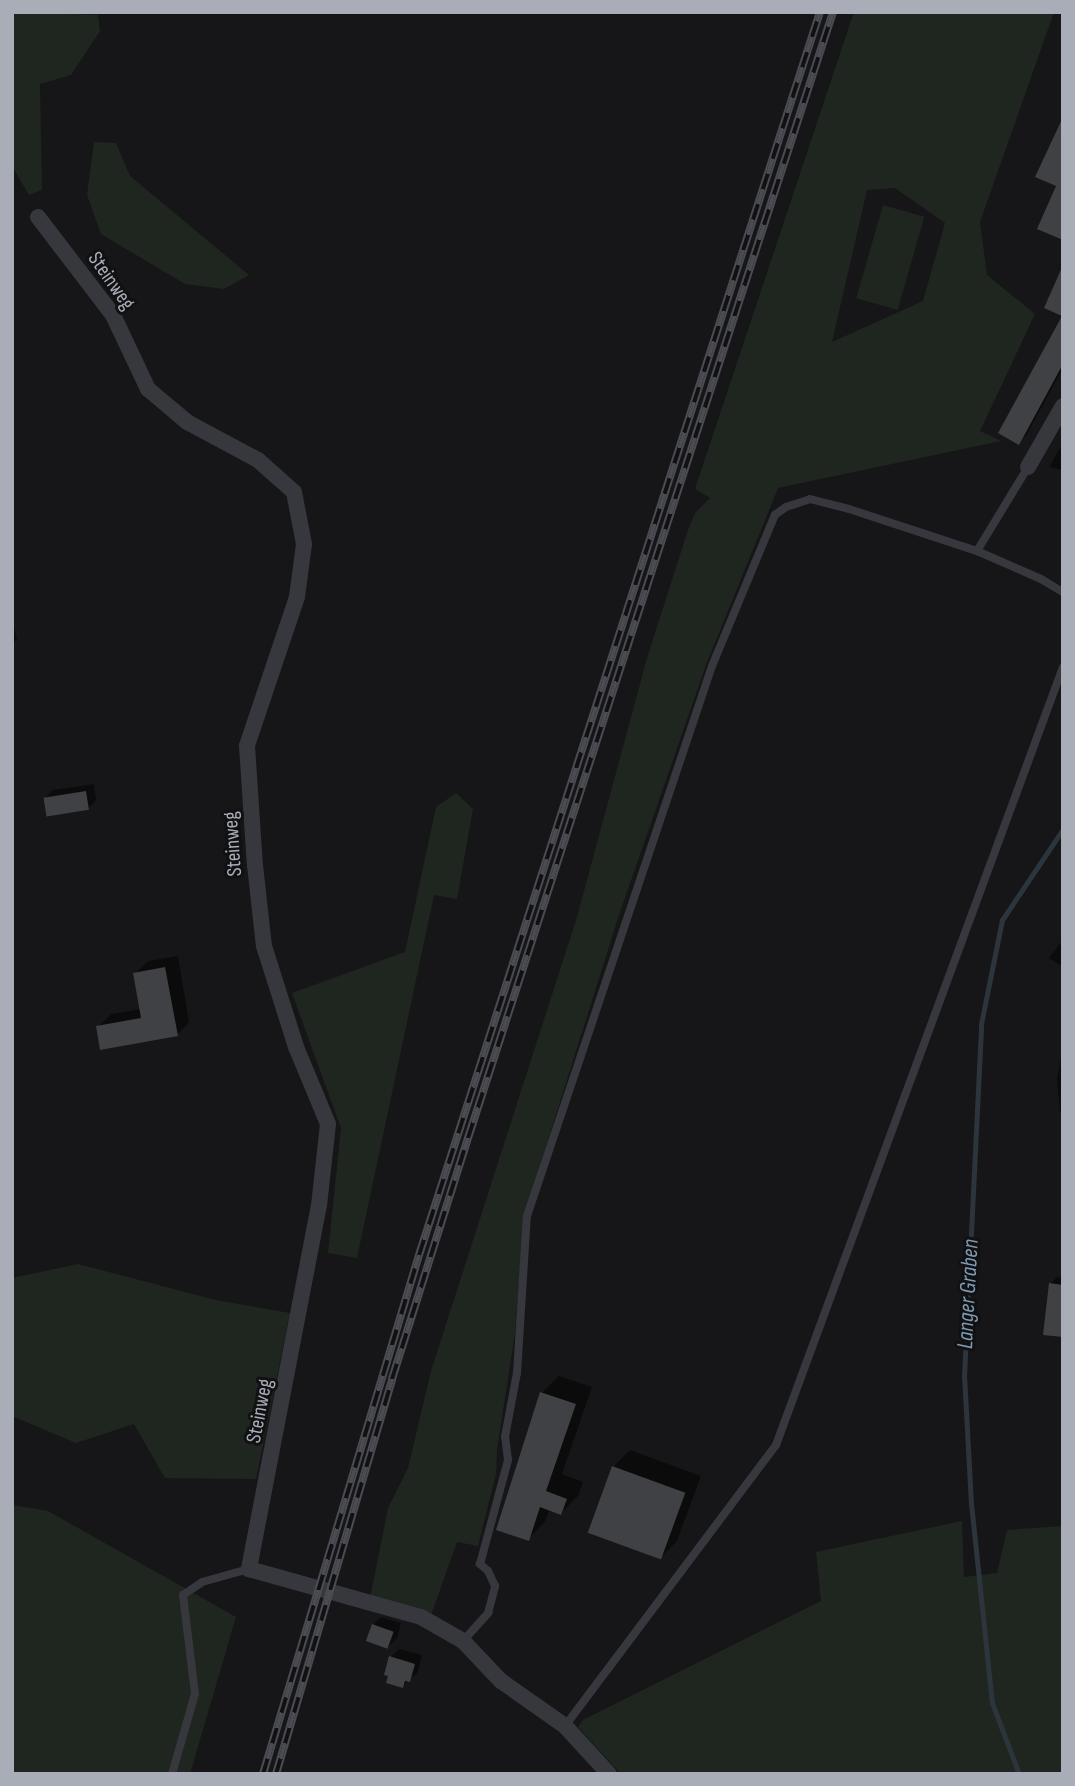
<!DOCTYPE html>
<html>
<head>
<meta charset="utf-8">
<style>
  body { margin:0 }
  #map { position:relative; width:1075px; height:1786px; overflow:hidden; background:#161618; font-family:"Sofia Sans Condensed",sans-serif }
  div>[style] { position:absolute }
  .green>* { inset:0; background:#1e261f; transform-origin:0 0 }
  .shadow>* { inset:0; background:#0007 }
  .stream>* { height:5px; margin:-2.5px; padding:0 2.5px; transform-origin:2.5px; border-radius:2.5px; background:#2c353c }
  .building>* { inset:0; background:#404145; transform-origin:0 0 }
  .service>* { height:8px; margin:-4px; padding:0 4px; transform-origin:4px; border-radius:4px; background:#37383d }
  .minor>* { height:16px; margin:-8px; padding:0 8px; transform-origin:8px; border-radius:8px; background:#37383d }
  .rail>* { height:8px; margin-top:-4px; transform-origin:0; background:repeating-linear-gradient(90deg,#111113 0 16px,#4a4c52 0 32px); box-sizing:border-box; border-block:2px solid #4a4c52 }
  span { translate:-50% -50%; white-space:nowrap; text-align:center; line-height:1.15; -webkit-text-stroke:6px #111113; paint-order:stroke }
  .street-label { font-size:21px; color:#a8adb8 }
  .water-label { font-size:23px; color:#7f9bb3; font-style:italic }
  .frame { position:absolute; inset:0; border:14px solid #a8adb8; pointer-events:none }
</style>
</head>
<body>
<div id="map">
  <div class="green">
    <i style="clip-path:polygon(12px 12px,98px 15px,100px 31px,71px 75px,40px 84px,42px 190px,29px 195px,12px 166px)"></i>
    <i style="clip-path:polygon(evenodd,854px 12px,1054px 12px,980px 222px,987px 275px,1035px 314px,980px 431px,1001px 441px,778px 488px,706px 665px,619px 915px,524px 1216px,515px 1333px,497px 1450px,496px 1474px,478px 1546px,457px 1542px,429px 1621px,369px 1603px,388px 1508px,408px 1468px,431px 1371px,577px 917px,647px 658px,688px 530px,695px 513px,710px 498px,695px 489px,854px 12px,895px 188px,945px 223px,923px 301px,832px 342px,867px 190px,895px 188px)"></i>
    <i style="clip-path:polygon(94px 142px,116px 143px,130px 176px,249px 275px,224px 289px,185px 284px,101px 234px,87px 195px)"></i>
    <i style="left:883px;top:205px;width:43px;height:97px;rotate:16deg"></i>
    <i style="clip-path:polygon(456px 793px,473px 809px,457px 899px,434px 895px,357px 1258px,328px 1253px,341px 1128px,292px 993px,405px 952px,436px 807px)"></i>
    <i style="clip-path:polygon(78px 1264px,216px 1300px,290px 1313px,256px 1479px,165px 1478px,134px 1424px,76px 1443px,12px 1416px,12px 1278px)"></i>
    <i style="clip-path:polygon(12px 1505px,48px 1511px,236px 1617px,190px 1774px,12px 1774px)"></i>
    <i style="clip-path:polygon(962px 1521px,964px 1577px,997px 1573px,1007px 1530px,1063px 1526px,1063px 1774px,621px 1774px,578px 1727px,583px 1720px,821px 1601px,816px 1552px)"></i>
  </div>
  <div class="shadow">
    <i style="clip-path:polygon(1063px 330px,1063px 368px,1027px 434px,1019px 443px)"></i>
    <i style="clip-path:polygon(1063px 443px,1063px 470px,1049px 467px)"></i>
    <i style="clip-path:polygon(12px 620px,17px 639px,12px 644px)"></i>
    <i style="clip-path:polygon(94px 784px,96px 800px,88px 809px,45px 798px,53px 790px)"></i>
    <i style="clip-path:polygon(1063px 940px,1063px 967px,1049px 958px)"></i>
    <i style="clip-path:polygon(178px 956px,189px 1022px,177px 1035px,98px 1027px,111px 1014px,141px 1009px,135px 974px,148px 961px)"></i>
    <i style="clip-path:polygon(1063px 1044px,1063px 1112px,1060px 1112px,1057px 1080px)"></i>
    <i style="clip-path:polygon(1057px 1277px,1063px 1278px,1063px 1335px,1050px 1284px)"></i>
    <i style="clip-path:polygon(559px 1376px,592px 1387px,562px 1474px,583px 1482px,578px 1496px,561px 1513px,550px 1509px,545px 1522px,528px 1539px,542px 1393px)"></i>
    <i style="clip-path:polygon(630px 1450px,701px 1476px,677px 1541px,660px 1558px,613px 1467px)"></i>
    <i style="clip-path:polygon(381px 1617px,401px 1623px,397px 1638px,388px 1647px,373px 1625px)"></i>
    <i style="clip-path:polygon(399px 1649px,422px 1655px,418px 1672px,403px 1686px,391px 1657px)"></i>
  </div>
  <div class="stream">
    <i style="left:1019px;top:1774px;width:76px;rotate:-110.8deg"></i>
    <i style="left:992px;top:1703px;width:200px;rotate:-96deg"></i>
    <i style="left:971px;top:1504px;width:128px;rotate:-93.1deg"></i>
    <i style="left:964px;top:1376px;width:352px;rotate:-87.2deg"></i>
    <i style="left:981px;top:1024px;width:106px;rotate:-78.6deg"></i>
    <i style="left:1002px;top:920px;width:110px;rotate:-56.2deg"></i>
  </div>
  <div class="building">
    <i style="clip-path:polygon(1063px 117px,1063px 240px,1037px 229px,1056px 186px,1035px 177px)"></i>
    <i style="clip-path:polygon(1063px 265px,1063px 364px,1019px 445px,998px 433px,1062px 316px,1044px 308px)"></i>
    <i style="left:86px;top:791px;width:19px;height:43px;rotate:81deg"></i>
    <i style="clip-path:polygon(165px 967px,178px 1036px,100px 1050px,96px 1026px,141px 1018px,133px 973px)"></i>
    <i style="clip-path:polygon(1049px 1283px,1063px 1285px,1063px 1337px,1043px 1335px)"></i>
    <i style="clip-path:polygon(540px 1392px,576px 1404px,546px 1491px,567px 1499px,561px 1515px,540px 1507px,529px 1541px,496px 1530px)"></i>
    <i style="left:612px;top:1466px;width:78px;height:71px;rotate:20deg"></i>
    <i style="left:372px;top:1624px;width:23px;height:18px;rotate:20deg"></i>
    <i style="clip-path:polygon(389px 1656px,415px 1664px,410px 1682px,405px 1681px,403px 1688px,386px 1683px,388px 1676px,384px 1675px)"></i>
  </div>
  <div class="service">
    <i style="left:977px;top:551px;width:98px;rotate:-58.7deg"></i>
    <i style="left:463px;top:1641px;width:38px;rotate:-48deg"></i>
    <i style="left:488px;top:1613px;width:28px;rotate:-75deg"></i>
    <i style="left:495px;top:1586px;width:17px;rotate:-115deg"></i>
    <i style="left:488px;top:1571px;width:11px;rotate:-139deg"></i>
    <i style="left:480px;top:1564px;width:108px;rotate:-74.9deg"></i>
    <i style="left:508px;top:1460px;width:23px;rotate:-97deg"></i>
    <i style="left:505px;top:1437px;width:65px;rotate:-79.4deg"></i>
    <i style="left:517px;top:1373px;width:157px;rotate:-86.4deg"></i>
    <i style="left:527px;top:1216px;width:580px;rotate:-71.41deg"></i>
    <i style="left:712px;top:666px;width:164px;rotate:-67.4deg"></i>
    <i style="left:775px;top:515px;width:14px;rotate:-36deg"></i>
    <i style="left:786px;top:507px;width:25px;rotate:-18deg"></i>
    <i style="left:810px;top:499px;width:40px;rotate:14.4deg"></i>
    <i style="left:849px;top:509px;width:135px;rotate:18.2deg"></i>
    <i style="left:977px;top:551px;width:70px;rotate:23.6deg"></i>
    <i style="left:1041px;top:579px;width:26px;rotate:31deg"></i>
    <i style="left:565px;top:1726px;width:351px;rotate:-53.1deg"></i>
    <i style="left:776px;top:1445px;width:829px;rotate:-69.75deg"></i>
    <i style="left:172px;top:1774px;width:83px;rotate:-74deg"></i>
    <i style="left:195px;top:1694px;width:100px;rotate:-96.9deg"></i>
    <i style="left:183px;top:1595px;width:23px;rotate:-34deg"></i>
    <i style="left:202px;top:1582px;width:49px;rotate:-15.5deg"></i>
  </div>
  <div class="minor">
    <i style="left:38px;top:217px;width:123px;rotate:52.6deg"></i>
    <i style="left:113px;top:315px;width:82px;rotate:64.7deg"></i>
    <i style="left:148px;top:389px;width:51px;rotate:40.2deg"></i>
    <i style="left:187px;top:422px;width:81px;rotate:28.2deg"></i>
    <i style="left:258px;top:460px;width:48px;rotate:41.6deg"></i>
    <i style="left:294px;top:492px;width:53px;rotate:79.1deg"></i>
    <i style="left:304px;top:544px;width:53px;rotate:97.5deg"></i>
    <i style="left:297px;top:597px;width:157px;rotate:108.6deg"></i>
    <i style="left:247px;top:746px;width:119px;rotate:86.2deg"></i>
    <i style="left:255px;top:865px;width:81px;rotate:83.7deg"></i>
    <i style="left:264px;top:946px;width:106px;rotate:72.4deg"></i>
    <i style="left:296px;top:1047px;width:83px;rotate:67.4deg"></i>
    <i style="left:328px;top:1124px;width:81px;rotate:96.3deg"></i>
    <i style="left:319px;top:1205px;width:371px;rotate:100.9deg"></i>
    <i style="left:249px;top:1569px;width:179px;rotate:15.6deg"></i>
    <i style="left:421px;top:1617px;width:48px;rotate:29.7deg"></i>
    <i style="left:463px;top:1641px;width:55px;rotate:46.5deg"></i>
    <i style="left:501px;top:1681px;width:78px;rotate:35.1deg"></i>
    <i style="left:565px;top:1726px;width:65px;rotate:47.5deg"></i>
    <i style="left:1028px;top:467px;width:70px;rotate:-60.2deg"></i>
  </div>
  <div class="rail">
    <i style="left:263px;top:1774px;width:542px;rotate:-73.27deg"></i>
    <i style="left:419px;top:1255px;width:1306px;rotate:-72.12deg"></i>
    <i style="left:276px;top:1774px;width:412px;rotate:-73.6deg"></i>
    <i style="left:392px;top:1379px;width:253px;rotate:-72.5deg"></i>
    <i style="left:468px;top:1138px;width:1184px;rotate:-72.04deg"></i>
  </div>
  <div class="street-label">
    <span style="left:111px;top:281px;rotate:55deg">Steinweg</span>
    <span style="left:233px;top:844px;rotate:-94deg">Steinweg</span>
    <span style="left:260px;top:1411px;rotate:-79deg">Steinweg</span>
  </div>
  <div class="water-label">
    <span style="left:968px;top:1294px;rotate:-87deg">Langer Graben</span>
  </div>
  <div class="frame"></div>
</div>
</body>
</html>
